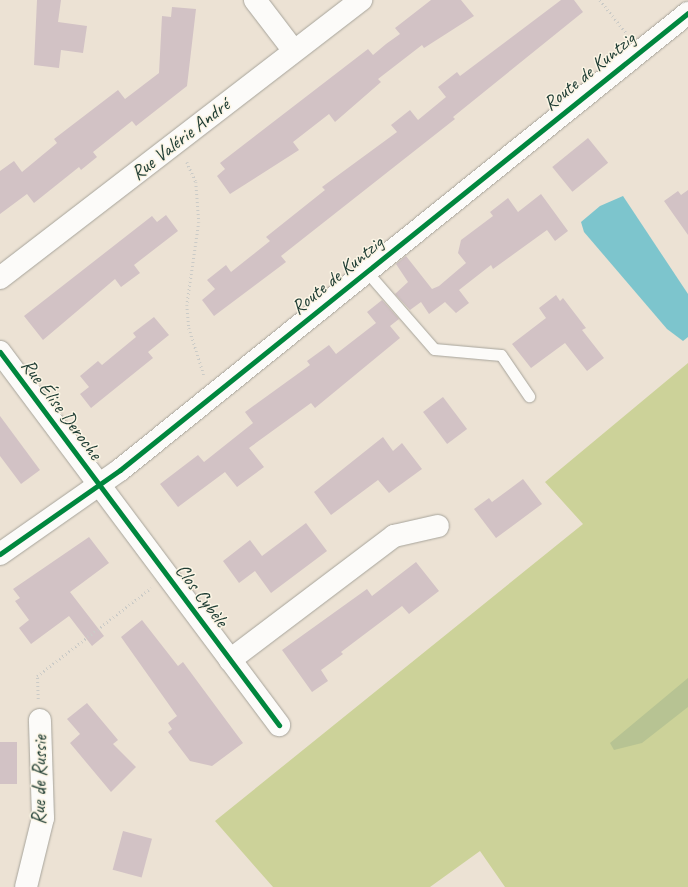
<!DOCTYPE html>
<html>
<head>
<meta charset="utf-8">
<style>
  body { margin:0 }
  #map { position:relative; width:688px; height:887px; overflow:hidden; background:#ece2d4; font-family:Caveat,sans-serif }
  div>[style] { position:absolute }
  .green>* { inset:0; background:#ccd299 }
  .forest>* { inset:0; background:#b7c393 }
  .water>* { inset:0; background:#7dc5cd }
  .building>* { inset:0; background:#d2c2c5; transform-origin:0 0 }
  .path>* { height:2.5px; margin-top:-1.25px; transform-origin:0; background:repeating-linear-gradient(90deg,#cbcbc7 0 1px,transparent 0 4px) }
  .roads { filter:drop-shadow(0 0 1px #a7a49b) drop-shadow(0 0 1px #a7a49b) }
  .lane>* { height:11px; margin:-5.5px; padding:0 5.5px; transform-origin:5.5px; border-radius:5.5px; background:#fcfbf9 }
  .street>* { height:22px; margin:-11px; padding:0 11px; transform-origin:11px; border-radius:11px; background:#fcfbf9 }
  .secondary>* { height:22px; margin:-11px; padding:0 11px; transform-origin:11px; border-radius:11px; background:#fcfbf9 }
  .cycleway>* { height:5px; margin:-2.5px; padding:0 2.5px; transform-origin:2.5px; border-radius:2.5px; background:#00873e }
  span { translate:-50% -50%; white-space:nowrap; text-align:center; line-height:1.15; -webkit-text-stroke:3px #fcf5e5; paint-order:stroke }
  .street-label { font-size:20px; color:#1f3d34 }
</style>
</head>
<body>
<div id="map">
  <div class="green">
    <i style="clip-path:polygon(688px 363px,688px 887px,505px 887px,480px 851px,430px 887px,273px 887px,215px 821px,583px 524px,545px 482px)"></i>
  </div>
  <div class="forest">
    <i style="clip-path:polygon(688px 678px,688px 707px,642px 743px,614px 750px,610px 743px)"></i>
  </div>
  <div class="water">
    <i style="clip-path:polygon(623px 196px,688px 294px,688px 337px,683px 341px,667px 329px,584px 232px,581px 222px,600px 206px)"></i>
  </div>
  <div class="building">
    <i style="clip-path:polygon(37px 0,61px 0,58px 22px,87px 26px,83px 53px,61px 50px,59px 68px,34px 65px)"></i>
    <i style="clip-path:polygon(431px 0,461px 0,474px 16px,424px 48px,422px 45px,378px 79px,381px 82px,335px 122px,329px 114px,293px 142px,299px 150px,230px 194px,217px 176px,225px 169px,220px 163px,368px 49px,373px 55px,386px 44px,400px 34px,395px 28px)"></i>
    <i style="clip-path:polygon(561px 0,574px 0,583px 12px,453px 117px,455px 119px,281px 256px,286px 262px,214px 316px,202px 300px,215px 289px,207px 280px,226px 265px,231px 272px,270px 241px,266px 237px,325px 190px,322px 187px,397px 132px,391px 125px,410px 110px,418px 120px,446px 97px,438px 87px,457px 72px,460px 76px)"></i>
    <i style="clip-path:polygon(172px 7px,196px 9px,187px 86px,136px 126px,132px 121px,93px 152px,97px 157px,81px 170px,79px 167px,34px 203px,27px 194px,0 214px,0 171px,14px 161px,22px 172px,57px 143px,54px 139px,118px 90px,125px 99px,159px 73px,162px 16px,171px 17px)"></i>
    <i style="left:588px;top:138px;width:32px;height:46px;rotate:51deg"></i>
    <i style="clip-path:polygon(688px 190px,688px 235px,664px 201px,678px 191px,681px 195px)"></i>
    <i style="clip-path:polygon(541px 194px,568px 231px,555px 241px,547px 230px,493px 269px,491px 265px,459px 290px,469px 303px,456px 313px,445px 302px,429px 314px,421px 302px,410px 310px,395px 294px,408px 282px,396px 264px,406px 256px,432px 289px,439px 286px,466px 263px,458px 253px,461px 240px,493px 216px,490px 212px,508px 198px,518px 212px)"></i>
    <i style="clip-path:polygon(166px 215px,178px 231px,134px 265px,140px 273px,121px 287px,115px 279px,43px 340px,24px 316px,152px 216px,157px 222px)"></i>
    <i style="clip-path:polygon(556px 295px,560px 301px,563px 298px,586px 328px,582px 330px,604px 358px,587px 371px,565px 343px,531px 368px,512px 344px,546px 318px,539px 308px)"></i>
    <i style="clip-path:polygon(382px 300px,399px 319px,390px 326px,400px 338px,315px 408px,311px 403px,249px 448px,264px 467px,237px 487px,225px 472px,178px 507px,160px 484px,198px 455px,204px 462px,253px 423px,245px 412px,310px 365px,307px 361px,329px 345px,336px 354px,376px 323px,367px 312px)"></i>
    <i style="clip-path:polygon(154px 317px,169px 335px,148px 352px,153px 358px,91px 408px,80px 394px,89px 387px,80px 376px,98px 361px,102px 365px,136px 337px,133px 333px)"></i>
    <i style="left:443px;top:397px;width:40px;height:25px;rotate:53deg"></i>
    <i style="clip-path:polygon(0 416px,40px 470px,21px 484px,0 456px)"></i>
    <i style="clip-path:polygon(383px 437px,393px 451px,402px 443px,422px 469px,389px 493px,378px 480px,331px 515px,314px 492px)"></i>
    <i style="clip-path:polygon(523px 479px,542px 504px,496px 538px,474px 509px,489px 498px,492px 502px)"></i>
    <i style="clip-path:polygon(306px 523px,327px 551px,271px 593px,255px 571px,239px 583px,223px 561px,250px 540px,262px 556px)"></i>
    <i style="clip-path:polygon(89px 537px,109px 563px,70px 592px,104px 636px,92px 646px,69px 616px,31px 644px,19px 628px,29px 620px,15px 601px,20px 598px,13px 589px)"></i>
    <i style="clip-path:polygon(416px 562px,439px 591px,409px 614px,402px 606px,341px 652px,343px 654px,321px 670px,328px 681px,312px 692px,282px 650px,367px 589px,372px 596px)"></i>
    <i style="clip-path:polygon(142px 620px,178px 666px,183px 662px,243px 743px,212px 766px,190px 761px,168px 732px,172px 729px,168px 723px,177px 716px,121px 637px)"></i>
    <i style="clip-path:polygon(87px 703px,118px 740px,113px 744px,136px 767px,111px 792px,70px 743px,80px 734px,67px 719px)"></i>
    <i style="left:0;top:742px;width:17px;height:42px"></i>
    <i style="left:123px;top:831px;width:30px;height:40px;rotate:15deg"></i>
  </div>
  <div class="path">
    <i style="left:600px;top:0;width:43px;rotate:51.5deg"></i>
    <i style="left:187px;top:162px;width:22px;rotate:66deg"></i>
    <i style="left:196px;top:182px;width:40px;rotate:85.7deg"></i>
    <i style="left:199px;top:222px;width:84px;rotate:98.2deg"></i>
    <i style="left:187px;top:305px;width:23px;rotate:85deg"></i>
    <i style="left:189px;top:328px;width:49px;rotate:72.3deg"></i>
    <i style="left:38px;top:699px;width:23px;rotate:-92deg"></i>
    <i style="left:37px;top:676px;width:144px;rotate:-37.7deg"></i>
  </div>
  <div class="roads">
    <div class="lane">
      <i style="left:367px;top:272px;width:102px;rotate:49deg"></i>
      <i style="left:434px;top:349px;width:67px;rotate:5.1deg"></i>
      <i style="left:501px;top:355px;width:50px;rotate:55.7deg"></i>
    </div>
    <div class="street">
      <i style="left:255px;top:0;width:64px;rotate:52.6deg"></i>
      <i style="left:0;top:278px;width:456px;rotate:-37.6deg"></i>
      <i style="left:0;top:352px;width:466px;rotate:53.2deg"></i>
      <i style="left:230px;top:660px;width:206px;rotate:-37.1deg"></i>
      <i style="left:394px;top:536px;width:45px;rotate:-12.8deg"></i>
      <i style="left:26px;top:887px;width:71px;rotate:-76.2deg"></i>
      <i style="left:43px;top:818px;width:98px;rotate:-91.8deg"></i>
    </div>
    <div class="secondary">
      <i style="left:0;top:554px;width:146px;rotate:-35deg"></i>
      <i style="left:120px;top:470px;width:729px;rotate:-38.82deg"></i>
    </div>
  </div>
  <div class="cycleway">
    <i style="left:0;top:352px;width:466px;rotate:53.2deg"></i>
    <i style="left:0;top:554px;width:146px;rotate:-35deg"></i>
    <i style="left:120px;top:470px;width:729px;rotate:-38.82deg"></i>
  </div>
  <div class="street-label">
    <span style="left:589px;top:71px;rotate:-39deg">Route de Kuntzig</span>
    <span style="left:180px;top:139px;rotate:-38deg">Rue Valérie André</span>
    <span style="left:337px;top:275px;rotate:-39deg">Route de Kuntzig</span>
    <span style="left:62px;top:409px;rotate:53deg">Rue Élise Deroche</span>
    <span style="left:202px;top:595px;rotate:53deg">Clos Cybèle</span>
    <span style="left:39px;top:780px;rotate:-89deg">Rue de Russie</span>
  </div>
</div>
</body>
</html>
